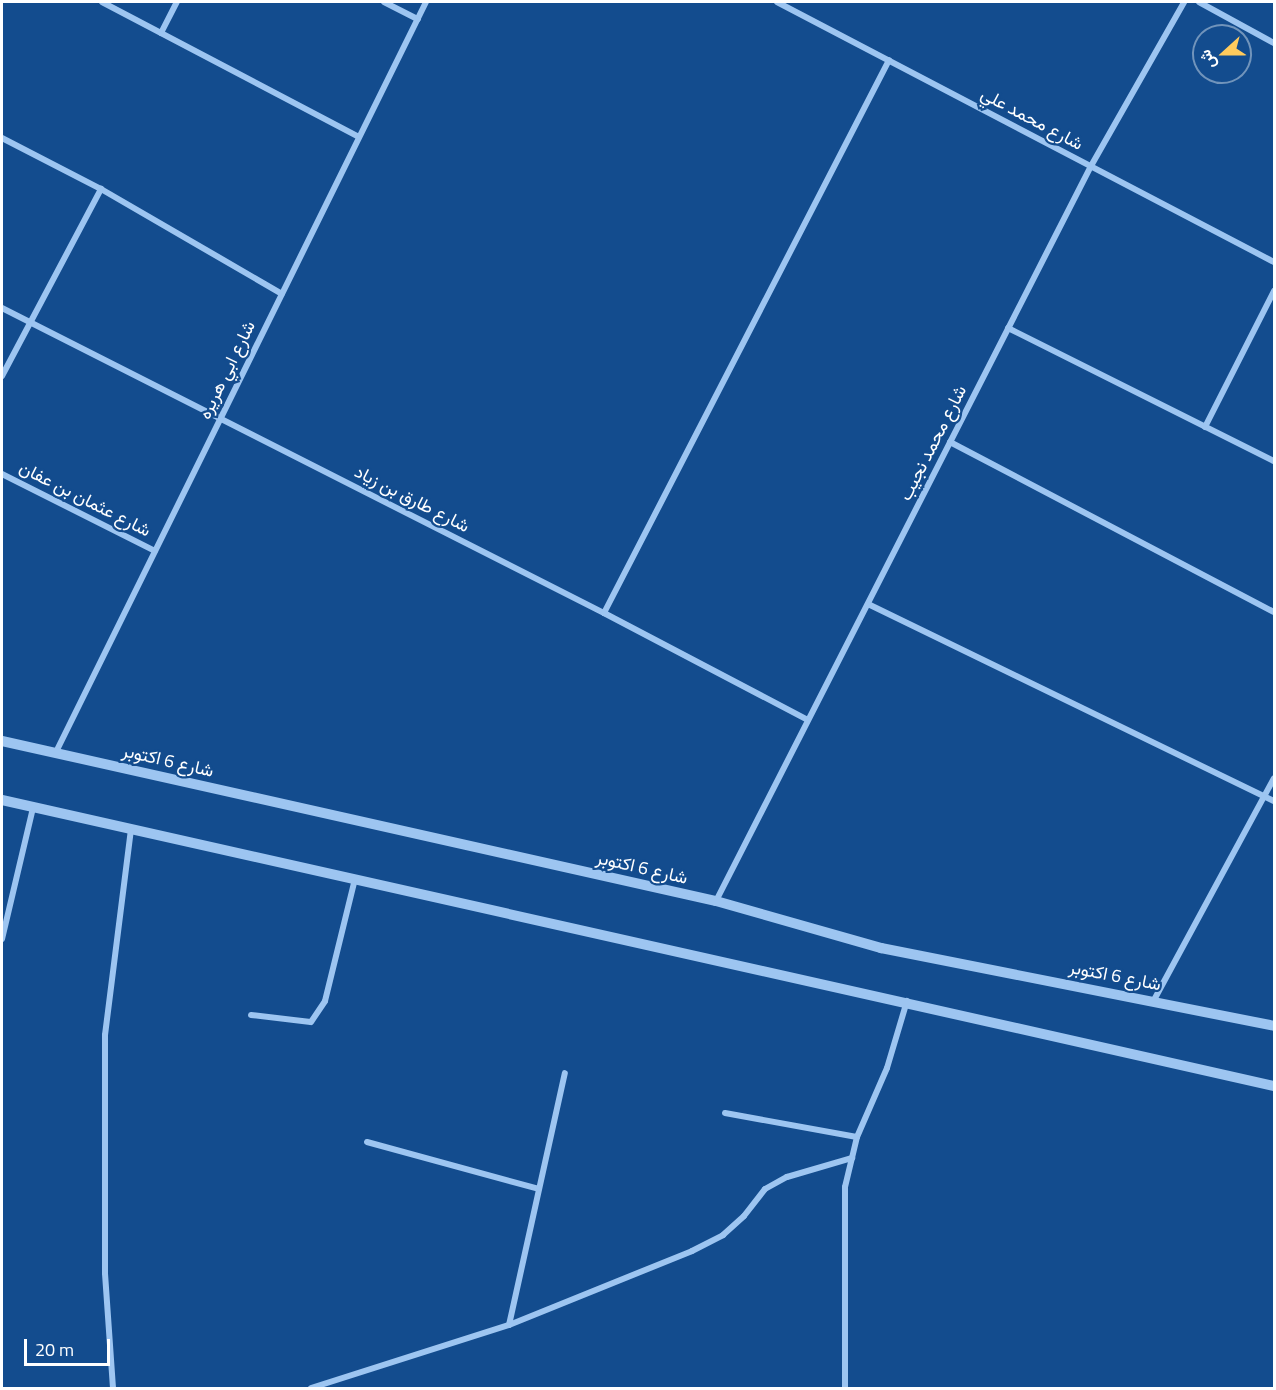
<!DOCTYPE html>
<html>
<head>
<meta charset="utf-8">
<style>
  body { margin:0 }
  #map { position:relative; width:1276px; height:1390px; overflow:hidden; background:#134c8e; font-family:"Titillium Web",Vazirmatn,sans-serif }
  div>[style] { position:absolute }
  .minor>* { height:6px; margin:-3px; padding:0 3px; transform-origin:3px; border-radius:3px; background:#9dc5f1 }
  .tertiary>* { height:10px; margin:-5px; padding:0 5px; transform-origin:5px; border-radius:5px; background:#9dc5f1 }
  span { translate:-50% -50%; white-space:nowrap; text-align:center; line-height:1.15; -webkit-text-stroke:4.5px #134c8e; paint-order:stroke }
  .street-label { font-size:18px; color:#fff }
  .frame { position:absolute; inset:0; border:3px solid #fff; pointer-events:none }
  .north { position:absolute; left:1192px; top:24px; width:60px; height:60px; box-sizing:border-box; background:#134c8e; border:2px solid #7194bb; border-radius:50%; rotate:249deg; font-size:16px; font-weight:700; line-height:24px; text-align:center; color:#fff }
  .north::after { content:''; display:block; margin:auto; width:21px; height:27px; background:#ffcb5d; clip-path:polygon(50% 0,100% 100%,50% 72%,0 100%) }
  .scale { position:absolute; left:24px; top:1339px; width:86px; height:27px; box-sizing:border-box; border:3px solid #fff; border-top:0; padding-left:8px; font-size:18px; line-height:21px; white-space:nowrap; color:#fff; -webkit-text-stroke:4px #134c8e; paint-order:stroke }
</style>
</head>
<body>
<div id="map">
  <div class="minor">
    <i style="left:102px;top:2px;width:290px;rotate:27.7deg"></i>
    <i style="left:384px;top:2px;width:38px;rotate:27deg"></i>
    <i style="left:777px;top:2px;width:561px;rotate:27.62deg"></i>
    <i style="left:1199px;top:2px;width:85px;rotate:28.7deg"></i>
    <i style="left:161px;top:33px;width:35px;rotate:-63deg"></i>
    <i style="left:2px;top:138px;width:111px;rotate:27.3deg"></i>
    <i style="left:101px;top:189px;width:209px;rotate:30.1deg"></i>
    <i style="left:2px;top:308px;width:675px;rotate:26.87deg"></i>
    <i style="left:604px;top:613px;width:230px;rotate:27.7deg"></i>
    <i style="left:1008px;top:328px;width:297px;rotate:26.6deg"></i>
    <i style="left:2px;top:376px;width:212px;rotate:-62.1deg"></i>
    <i style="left:1205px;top:427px;width:153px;rotate:-63.1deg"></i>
    <i style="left:950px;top:442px;width:366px;rotate:27.7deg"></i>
    <i style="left:2px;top:474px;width:171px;rotate:26.7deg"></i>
    <i style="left:868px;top:604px;width:451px;rotate:25.9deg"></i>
    <i style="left:604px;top:613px;width:622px;rotate:-62.73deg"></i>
    <i style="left:56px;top:752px;width:836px;rotate:-63.74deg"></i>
    <i style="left:716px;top:901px;width:825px;rotate:-62.97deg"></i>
    <i style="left:1091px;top:166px;width:189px;rotate:-60.4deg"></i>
    <i style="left:2px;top:939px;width:135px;rotate:-76.7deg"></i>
    <i style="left:1154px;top:1000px;width:252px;rotate:-61.6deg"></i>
    <i style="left:251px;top:1015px;width:60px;rotate:6.7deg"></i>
    <i style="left:311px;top:1022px;width:25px;rotate:-56deg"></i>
    <i style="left:325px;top:1001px;width:126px;rotate:-76.2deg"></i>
    <i style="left:725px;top:1113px;width:134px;rotate:10.3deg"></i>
    <i style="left:367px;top:1142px;width:178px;rotate:15.3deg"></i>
    <i style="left:509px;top:1325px;width:258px;rotate:-77.5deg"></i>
    <i style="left:113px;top:1388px;width:115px;rotate:-94deg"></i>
    <i style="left:105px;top:1273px;width:238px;rotate:-90deg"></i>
    <i style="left:105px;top:1035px;width:207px;rotate:-82.8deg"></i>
    <i style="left:311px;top:1388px;width:208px;rotate:-17.7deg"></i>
    <i style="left:509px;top:1325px;width:197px;rotate:-22deg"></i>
    <i style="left:692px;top:1251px;width:35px;rotate:-27deg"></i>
    <i style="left:723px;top:1235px;width:28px;rotate:-42deg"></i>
    <i style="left:744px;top:1216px;width:34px;rotate:-52deg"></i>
    <i style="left:765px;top:1189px;width:25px;rotate:-29deg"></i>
    <i style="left:787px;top:1177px;width:68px;rotate:-16.3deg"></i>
    <i style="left:845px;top:1388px;width:201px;rotate:-90deg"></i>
    <i style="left:845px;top:1187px;width:51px;rotate:-76.5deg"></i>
    <i style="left:857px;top:1137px;width:75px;rotate:-66.5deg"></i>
    <i style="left:887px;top:1068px;width:70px;rotate:-73.4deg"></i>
  </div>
  <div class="tertiary">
    <i style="left:2px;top:741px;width:732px;rotate:12.63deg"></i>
    <i style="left:716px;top:901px;width:172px;rotate:15.9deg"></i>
    <i style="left:881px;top:948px;width:401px;rotate:11.2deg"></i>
    <i style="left:2px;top:800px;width:1304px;rotate:12.67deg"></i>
  </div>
  <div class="street-label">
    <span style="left:1032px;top:119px;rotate:28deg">شارع محمد علي</span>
    <span style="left:227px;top:370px;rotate:-64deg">شارع ابي هريره</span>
    <span style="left:933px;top:443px;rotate:-63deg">شارع محمد نجيب</span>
    <span style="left:85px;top:499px;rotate:27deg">شارع عثمان بن عفان</span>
    <span style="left:412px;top:499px;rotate:27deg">شارع طارق بن زياد</span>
    <span style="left:168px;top:761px;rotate:13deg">شارع 6 اكتوبر</span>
    <span style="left:642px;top:868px;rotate:13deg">شارع 6 اكتوبر</span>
    <span style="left:1115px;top:976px;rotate:11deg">شارع 6 اكتوبر</span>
  </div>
  <div class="frame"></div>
  <div class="north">ش</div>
  <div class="scale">20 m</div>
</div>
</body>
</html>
